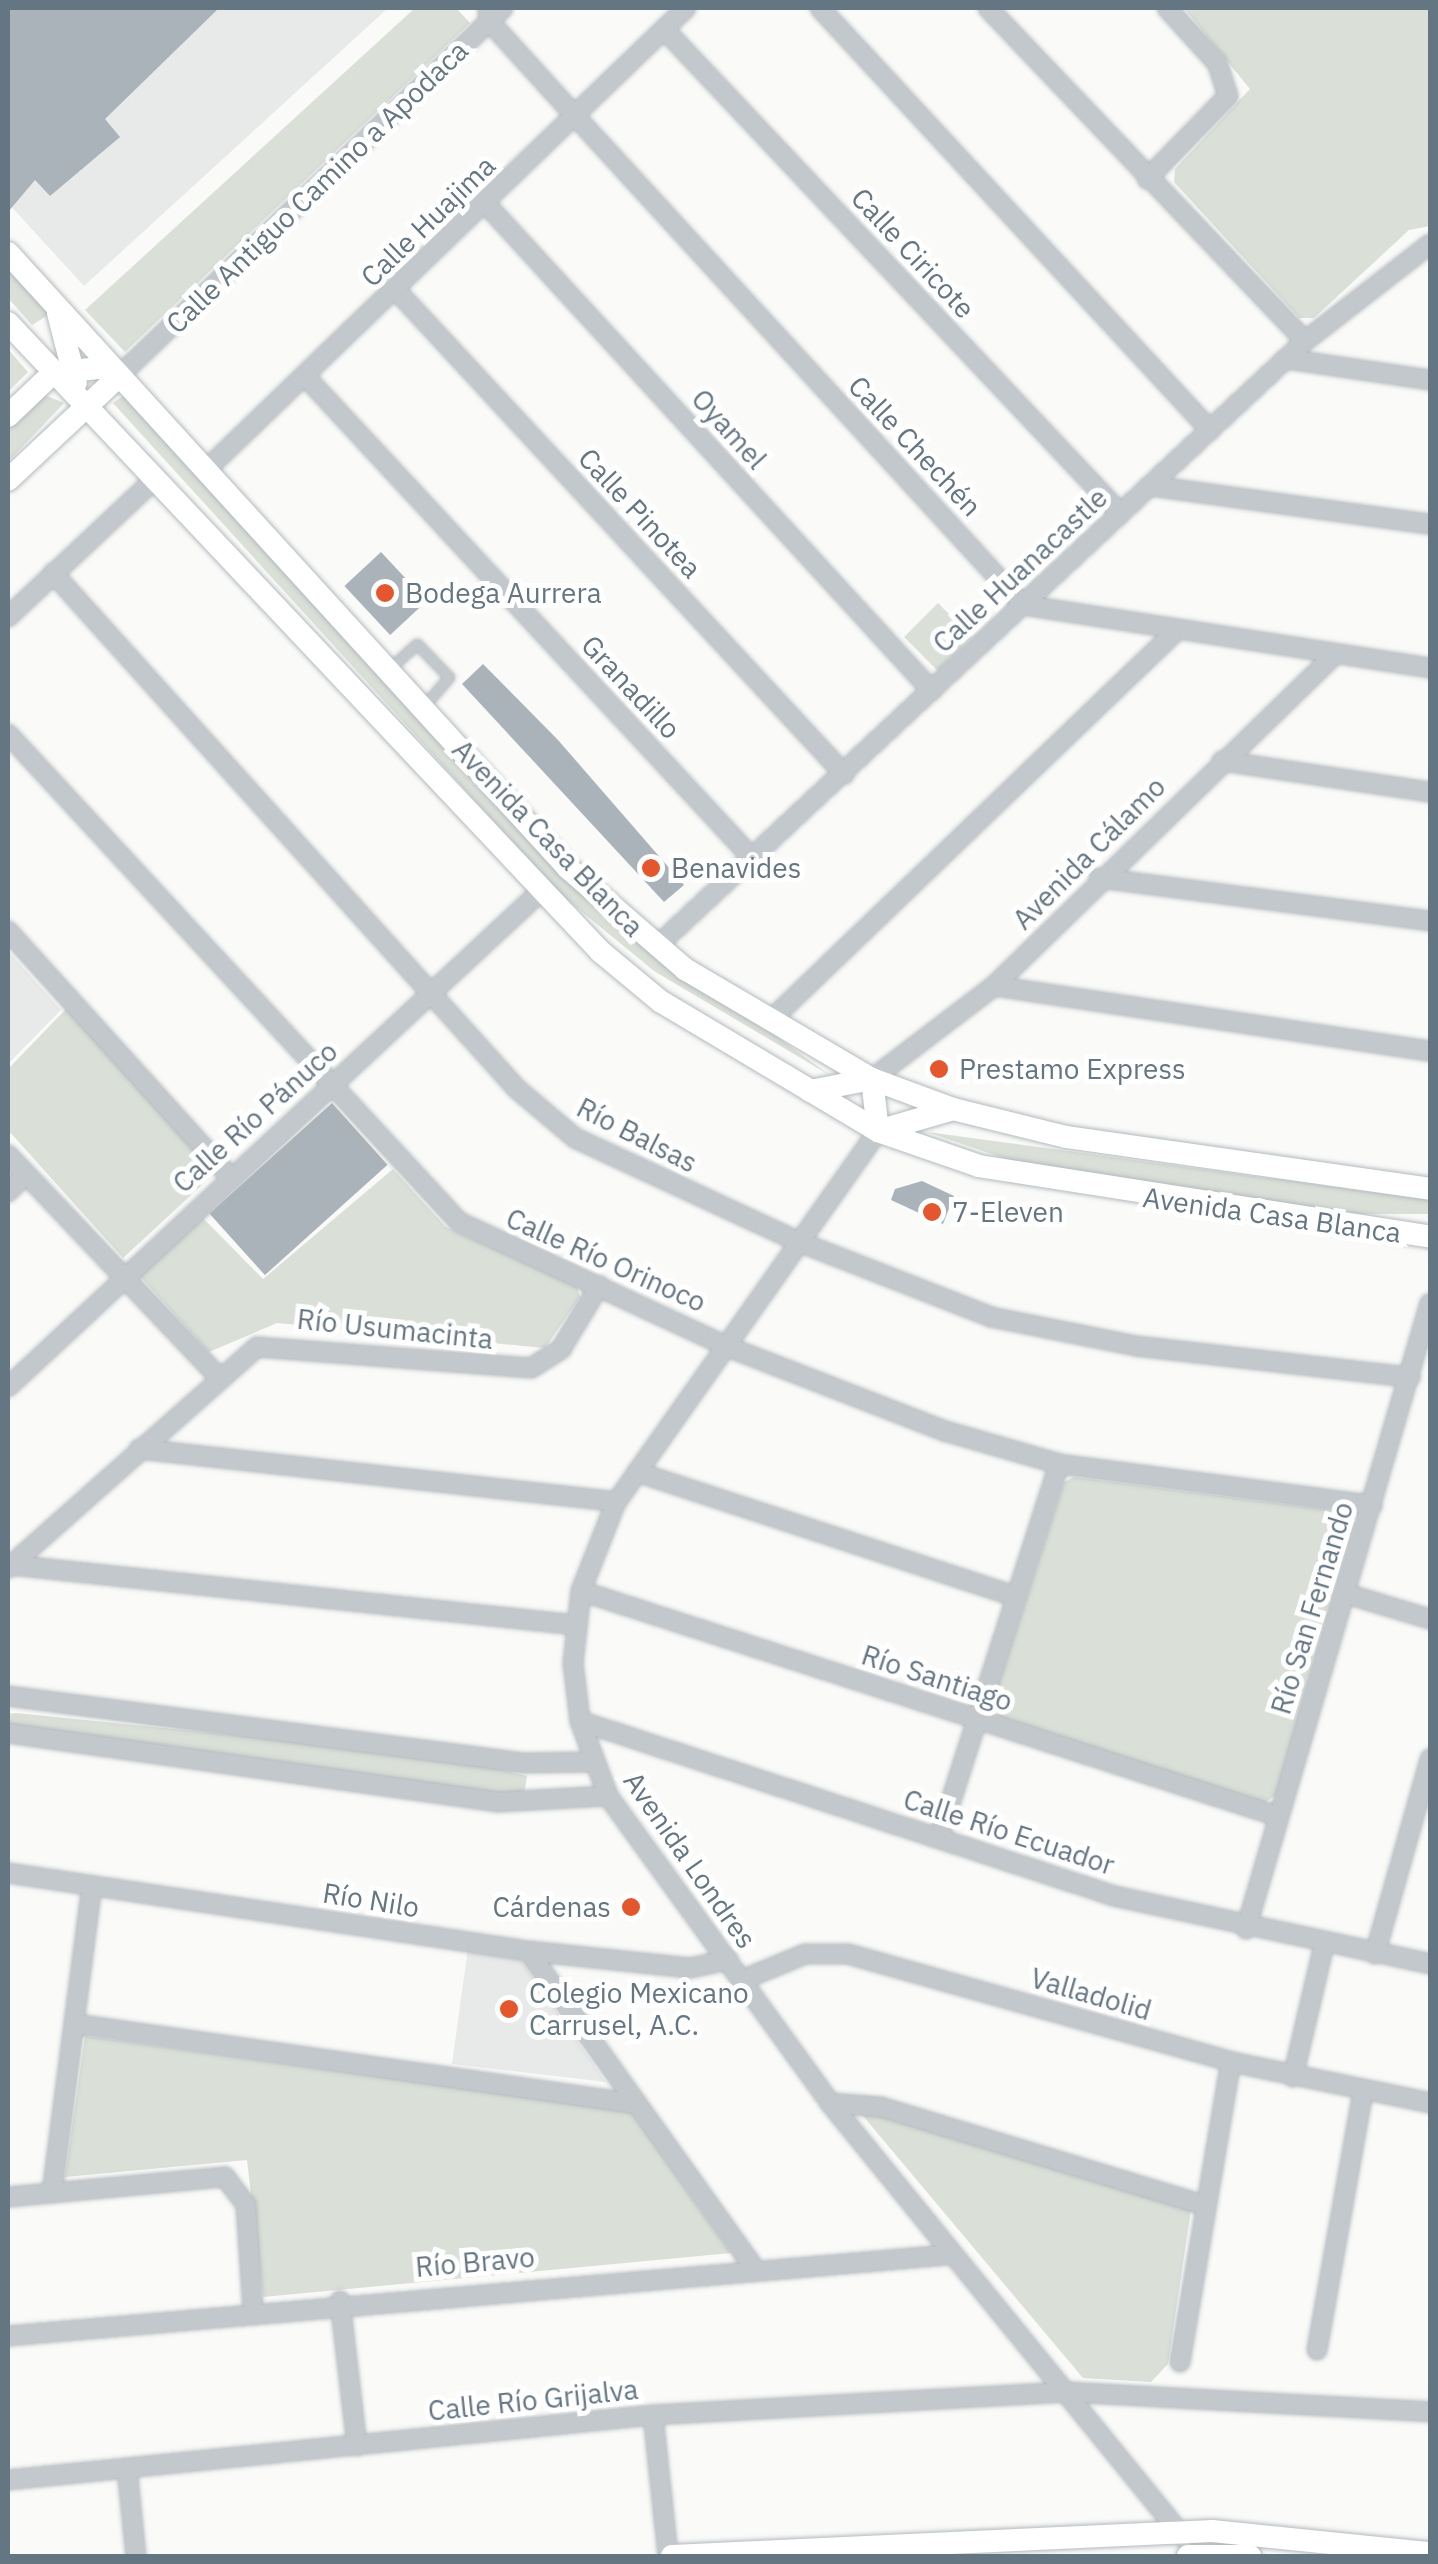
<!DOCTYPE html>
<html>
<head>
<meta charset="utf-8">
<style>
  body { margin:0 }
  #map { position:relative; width:1438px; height:2564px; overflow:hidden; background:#fafaf8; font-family:"IBM Plex Sans",sans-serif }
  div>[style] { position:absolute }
  .built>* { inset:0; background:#e8e9e9 }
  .green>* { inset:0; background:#dadfd7; transform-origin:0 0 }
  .building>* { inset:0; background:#aab3b9; transform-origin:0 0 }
  .roads { filter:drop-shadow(0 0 2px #b3babf) drop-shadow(0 0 2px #b3babf) }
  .lane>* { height:9px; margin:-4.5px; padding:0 4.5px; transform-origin:4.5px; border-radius:4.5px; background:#c3c8cc }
  .street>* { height:18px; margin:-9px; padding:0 9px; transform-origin:9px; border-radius:9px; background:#c3c8cc }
  .secondary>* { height:22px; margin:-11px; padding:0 11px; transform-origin:11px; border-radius:11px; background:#fff }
  .dots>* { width:28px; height:28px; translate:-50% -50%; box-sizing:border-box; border:5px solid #fff; border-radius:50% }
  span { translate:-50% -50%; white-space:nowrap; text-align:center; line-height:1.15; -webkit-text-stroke:10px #fff; paint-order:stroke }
  .street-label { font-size:28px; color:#657683 }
  .poi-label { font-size:28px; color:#657683 }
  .left { translate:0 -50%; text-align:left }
  .right { translate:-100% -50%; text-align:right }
  .frame { position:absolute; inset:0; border:10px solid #657683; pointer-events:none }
</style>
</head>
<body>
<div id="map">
  <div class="built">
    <i style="clip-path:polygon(8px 8px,388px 8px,84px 286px,8px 203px)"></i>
    <i style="clip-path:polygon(8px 951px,61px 1010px,8px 1064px)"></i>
    <i style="clip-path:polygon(468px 1948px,517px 1955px,606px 2082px,452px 2064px)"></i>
  </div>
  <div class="green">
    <i style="clip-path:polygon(415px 8px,456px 8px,470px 23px,125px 352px,85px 310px)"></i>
    <i style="clip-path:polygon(1184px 8px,1430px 8px,1430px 226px,1409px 230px,1314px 318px,1299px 318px,1174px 182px,1175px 169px,1250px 89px)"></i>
    <i style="clip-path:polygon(8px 263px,53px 312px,32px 325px,8px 298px)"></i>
    <i style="clip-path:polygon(8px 349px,28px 372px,8px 392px)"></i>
    <i style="clip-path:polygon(40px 393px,64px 403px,8px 462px,8px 422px)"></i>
    <i style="clip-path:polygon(123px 396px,577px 891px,831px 1076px,654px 971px,559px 893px,113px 403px)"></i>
    <i style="left:938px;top:603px;width:48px;height:48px;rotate:45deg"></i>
    <i style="clip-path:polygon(67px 1008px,216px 1172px,123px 1258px,8px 1130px,8px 1069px)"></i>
    <i style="clip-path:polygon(927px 1132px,1430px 1200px,1430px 1214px,1347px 1214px,1021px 1164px)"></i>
    <i style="clip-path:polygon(393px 1169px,446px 1227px,577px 1286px,580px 1297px,545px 1348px,277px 1323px,209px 1352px,134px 1270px,199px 1214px,263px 1279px)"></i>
    <i style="clip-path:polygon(1074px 1477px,1347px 1512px,1355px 1523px,1276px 1795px,1263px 1804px,998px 1716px,991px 1706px,1064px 1482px)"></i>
    <i style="clip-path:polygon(16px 1713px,452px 1757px,527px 1776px,523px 1801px,8px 1728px,8px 1714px)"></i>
    <i style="clip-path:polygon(85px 2036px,631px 2111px,731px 2253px,263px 2297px,247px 2160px,65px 2177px)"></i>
    <i style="clip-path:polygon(853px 2104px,1191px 2210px,1168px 2364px,1151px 2382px,1083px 2378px)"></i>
  </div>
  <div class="building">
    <i style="clip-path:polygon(8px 8px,219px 8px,105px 119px,120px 137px,50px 196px,35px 180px,8px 212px)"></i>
    <i style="left:381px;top:552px;width:67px;height:50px;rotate:47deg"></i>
    <i style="clip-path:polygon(483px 664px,558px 740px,684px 885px,664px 902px,462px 684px)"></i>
    <i style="left:332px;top:1103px;width:83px;height:165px;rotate:48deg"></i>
    <i style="clip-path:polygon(922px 1181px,954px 1196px,943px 1224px,891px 1200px,895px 1189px)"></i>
  </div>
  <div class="roads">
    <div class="lane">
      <i style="left:390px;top:668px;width:36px;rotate:-42deg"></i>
      <i style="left:417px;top:644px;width:46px;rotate:45.9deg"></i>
      <i style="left:449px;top:677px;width:40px;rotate:131deg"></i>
    </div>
    <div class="street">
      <i style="left:488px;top:8px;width:13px;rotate:86deg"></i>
      <i style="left:489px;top:21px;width:131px;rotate:47.8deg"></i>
      <i style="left:577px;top:118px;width:660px;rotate:47.52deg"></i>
      <i style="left:1023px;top:605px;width:412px;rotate:8.8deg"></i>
      <i style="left:820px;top:8px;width:575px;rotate:47.26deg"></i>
      <i style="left:988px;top:8px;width:460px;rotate:46.4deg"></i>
      <i style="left:664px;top:29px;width:666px;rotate:46.7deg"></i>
      <i style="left:1147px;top:179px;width:116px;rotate:-45.7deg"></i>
      <i style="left:1228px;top:96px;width:35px;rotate:-108deg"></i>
      <i style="left:1217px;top:63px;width:74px;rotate:-132.3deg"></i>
      <i style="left:486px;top:204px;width:660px;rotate:47.52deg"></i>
      <i style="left:396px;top:290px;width:660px;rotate:47.21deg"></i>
      <i style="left:1286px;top:359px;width:146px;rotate:8.3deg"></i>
      <i style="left:305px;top:376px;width:660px;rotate:47.15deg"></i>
      <i style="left:118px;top:377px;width:533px;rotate:-43.78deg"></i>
      <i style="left:206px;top:470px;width:666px;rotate:-43.91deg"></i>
      <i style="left:1151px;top:486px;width:282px;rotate:7.8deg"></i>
      <i style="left:53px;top:573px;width:694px;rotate:48.04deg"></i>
      <i style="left:517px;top:1089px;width:76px;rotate:40.2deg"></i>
      <i style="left:575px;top:1138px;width:247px;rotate:24.9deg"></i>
      <i style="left:799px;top:1242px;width:206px;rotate:21.3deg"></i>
      <i style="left:991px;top:1317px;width:148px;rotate:11.3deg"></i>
      <i style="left:1136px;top:1346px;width:276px;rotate:6.5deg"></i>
      <i style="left:8px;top:617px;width:200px;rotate:-43.2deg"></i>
      <i style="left:8px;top:734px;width:664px;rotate:47.26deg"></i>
      <i style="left:459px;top:1222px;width:297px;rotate:24.9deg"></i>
      <i style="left:728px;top:1347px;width:233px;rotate:21.2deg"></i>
      <i style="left:945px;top:1431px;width:119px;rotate:16.1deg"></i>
      <i style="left:1059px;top:1464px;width:316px;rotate:7.5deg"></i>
      <i style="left:1222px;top:761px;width:210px;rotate:8.5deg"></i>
      <i style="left:1099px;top:878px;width:334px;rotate:7.4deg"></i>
      <i style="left:8px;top:931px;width:331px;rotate:47.9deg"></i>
      <i style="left:656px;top:947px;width:888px;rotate:-43.04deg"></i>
      <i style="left:1305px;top:341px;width:158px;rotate:-37.8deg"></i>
      <i style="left:994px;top:986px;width:441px;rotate:8.5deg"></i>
      <i style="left:771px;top:1020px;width:557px;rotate:-43.84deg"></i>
      <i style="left:872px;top:1079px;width:153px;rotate:-37.3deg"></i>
      <i style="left:994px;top:986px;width:476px;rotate:-44.2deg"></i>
      <i style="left:878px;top:1131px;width:454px;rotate:125.2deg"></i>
      <i style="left:616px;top:1502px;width:96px;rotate:111.5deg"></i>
      <i style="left:581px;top:1591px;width:72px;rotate:96.3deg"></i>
      <i style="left:573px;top:1663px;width:58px;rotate:83.1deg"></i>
      <i style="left:580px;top:1721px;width:80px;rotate:69.5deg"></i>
      <i style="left:608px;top:1796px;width:379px;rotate:54.1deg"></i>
      <i style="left:830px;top:2103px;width:561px;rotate:50.86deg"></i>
      <i style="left:8px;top:1155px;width:305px;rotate:46.5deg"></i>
      <i style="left:8px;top:1192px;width:24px;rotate:-45deg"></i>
      <i style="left:8px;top:1387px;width:729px;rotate:-42.94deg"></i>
      <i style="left:139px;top:1449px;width:480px;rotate:6.3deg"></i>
      <i style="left:637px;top:1472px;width:398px;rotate:18.2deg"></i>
      <i style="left:11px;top:1565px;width:568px;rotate:6.06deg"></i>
      <i style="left:8px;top:1568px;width:333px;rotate:-41.6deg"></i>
      <i style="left:257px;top:1347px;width:275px;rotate:4.4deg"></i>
      <i style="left:531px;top:1368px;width:36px;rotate:-32deg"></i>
      <i style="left:561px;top:1349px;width:74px;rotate:-58.9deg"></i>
      <i style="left:581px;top:1591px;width:731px;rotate:17.91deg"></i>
      <i style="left:1347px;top:1594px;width:87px;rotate:16.8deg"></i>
      <i style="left:8px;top:1696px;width:519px;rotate:7.41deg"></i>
      <i style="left:523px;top:1763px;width:68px;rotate:-0.8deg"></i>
      <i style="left:580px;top:1721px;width:562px;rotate:18.14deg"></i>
      <i style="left:1114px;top:1896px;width:323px;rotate:12.1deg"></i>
      <i style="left:8px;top:1733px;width:494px;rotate:8deg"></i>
      <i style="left:497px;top:1802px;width:111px;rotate:-3.1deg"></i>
      <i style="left:939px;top:1838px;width:393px;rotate:-72.2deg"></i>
      <i style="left:8px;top:1873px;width:526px;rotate:8.53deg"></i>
      <i style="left:528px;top:1951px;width:163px;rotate:6deg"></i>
      <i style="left:690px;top:1968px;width:39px;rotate:-12deg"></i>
      <i style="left:1246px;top:1929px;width:652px;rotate:-73.62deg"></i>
      <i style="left:528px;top:1951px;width:387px;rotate:54.5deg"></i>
      <i style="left:1375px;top:1954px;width:203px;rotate:-74.2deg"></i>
      <i style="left:742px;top:1980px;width:68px;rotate:-22.4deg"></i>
      <i style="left:805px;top:1954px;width:43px"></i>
      <i style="left:848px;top:1954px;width:398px;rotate:15.7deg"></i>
      <i style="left:1231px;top:2062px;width:203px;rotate:11.6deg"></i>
      <i style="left:75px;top:2024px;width:568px;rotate:8.1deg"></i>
      <i style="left:1293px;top:2077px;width:136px;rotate:-76.8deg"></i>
      <i style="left:830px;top:2103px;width:51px;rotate:4.5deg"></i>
      <i style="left:881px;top:2107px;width:338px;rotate:16.9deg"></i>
      <i style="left:52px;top:2193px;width:310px;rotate:-82.6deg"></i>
      <i style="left:8px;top:2197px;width:218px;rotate:-5.3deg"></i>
      <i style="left:225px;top:2177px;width:35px;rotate:53deg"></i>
      <i style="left:246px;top:2205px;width:105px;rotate:86.2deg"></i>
      <i style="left:340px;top:2301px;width:146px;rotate:83.3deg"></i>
      <i style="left:8px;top:2336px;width:943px;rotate:-4.93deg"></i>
      <i style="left:1317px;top:2350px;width:262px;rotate:-79.9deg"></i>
      <i style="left:1180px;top:2362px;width:304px;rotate:-80.4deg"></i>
      <i style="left:653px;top:2415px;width:142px;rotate:83.9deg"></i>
      <i style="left:127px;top:2468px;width:88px;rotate:84.2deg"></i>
      <i style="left:8px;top:2480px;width:648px;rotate:-5.75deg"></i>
      <i style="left:653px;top:2415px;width:414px;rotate:-3.2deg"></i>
      <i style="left:1066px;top:2392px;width:365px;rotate:3.1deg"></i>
    </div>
    <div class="secondary">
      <i style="left:8px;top:253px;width:832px;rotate:47.68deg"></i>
      <i style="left:568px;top:868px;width:155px;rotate:40.8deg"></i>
      <i style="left:685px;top:969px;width:217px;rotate:30.5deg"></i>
      <i style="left:872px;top:1079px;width:86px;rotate:20.3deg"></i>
      <i style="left:953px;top:1109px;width:116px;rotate:13.9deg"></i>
      <i style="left:1066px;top:1137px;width:368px;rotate:8.1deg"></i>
      <i style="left:58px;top:313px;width:72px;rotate:75.6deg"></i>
      <i style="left:8px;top:323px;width:864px;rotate:46.69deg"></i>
      <i style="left:601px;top:952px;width:77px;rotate:39.7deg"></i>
      <i style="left:660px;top:1001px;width:254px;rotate:30.8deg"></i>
      <i style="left:878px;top:1131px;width:107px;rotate:19.1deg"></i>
      <i style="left:979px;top:1166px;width:457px;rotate:8.9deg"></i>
      <i style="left:8px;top:416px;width:62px;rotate:-43.7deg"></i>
      <i style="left:53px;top:373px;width:54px;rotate:-6.3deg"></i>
      <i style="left:8px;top:480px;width:151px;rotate:-43.1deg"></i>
      <i style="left:810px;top:1091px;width:63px;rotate:-11deg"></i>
      <i style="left:872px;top:1079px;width:52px;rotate:83.4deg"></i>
      <i style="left:878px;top:1131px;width:78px;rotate:-16.3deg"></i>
      <i style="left:672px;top:2556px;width:541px;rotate:-2.65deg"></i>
      <i style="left:1212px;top:2531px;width:219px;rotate:5.8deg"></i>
      <i style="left:1188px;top:2556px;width:62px"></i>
    </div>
  </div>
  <div class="dots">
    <i style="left:385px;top:593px;background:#e4572e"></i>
    <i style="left:651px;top:868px;background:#e4572e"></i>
    <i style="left:939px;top:1069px;background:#e4572e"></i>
    <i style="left:932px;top:1212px;background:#e4572e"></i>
    <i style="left:631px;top:1907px;background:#e4572e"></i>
    <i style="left:509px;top:2009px;background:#e4572e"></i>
  </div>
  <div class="street-label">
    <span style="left:317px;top:187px;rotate:-44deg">Calle Antiguo Camino a Apodaca</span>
    <span style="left:428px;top:221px;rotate:-44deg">Calle Huajima</span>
    <span style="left:913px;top:253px;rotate:47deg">Calle Ciricote</span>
    <span style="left:729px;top:429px;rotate:48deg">Oyamel</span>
    <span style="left:915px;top:446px;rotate:47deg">Calle Chechén</span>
    <span style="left:640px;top:513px;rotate:47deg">Calle Pinotea</span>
    <span style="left:1020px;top:570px;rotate:-43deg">Calle Huanacastle</span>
    <span style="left:631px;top:687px;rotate:47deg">Granadillo</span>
    <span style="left:548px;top:838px;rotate:46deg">Avenida Casa Blanca</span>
    <span style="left:1089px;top:853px;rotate:-45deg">Avenida Cálamo</span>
    <span style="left:255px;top:1117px;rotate:-42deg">Calle Río Pánuco</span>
    <span style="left:637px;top:1135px;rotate:27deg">Río Balsas</span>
    <span style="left:1272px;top:1215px;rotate:8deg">Avenida Casa Blanca</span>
    <span style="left:606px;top:1260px;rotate:24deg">Calle Río Orinoco</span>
    <span style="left:395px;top:1329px;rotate:6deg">Río Usumacinta</span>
    <span style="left:1312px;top:1608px;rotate:-73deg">Río San Fernando</span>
    <span style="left:937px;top:1678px;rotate:18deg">Río Santiago</span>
    <span style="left:1009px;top:1832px;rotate:18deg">Calle Río Ecuador</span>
    <span style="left:690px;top:1860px;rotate:55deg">Avenida Londres</span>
    <span style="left:371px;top:1900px;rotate:9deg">Río Nilo</span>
    <span style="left:1091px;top:1994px;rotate:16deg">Valladolid</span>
    <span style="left:475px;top:2262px;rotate:-5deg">Río Bravo</span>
    <span style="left:533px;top:2400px;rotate:-6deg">Calle Río Grijalva</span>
  </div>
  <div class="poi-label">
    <span class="left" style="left:405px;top:593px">Bodega Aurrera</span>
    <span class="left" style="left:671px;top:868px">Benavides</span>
    <span class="left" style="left:959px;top:1069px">Prestamo Express</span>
    <span class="left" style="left:952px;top:1212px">7-Eleven</span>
    <span class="right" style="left:611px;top:1907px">Cárdenas</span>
    <span class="left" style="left:529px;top:2009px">Colegio Mexicano<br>Carrusel, A.C.</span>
  </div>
  <div class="frame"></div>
</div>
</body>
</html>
